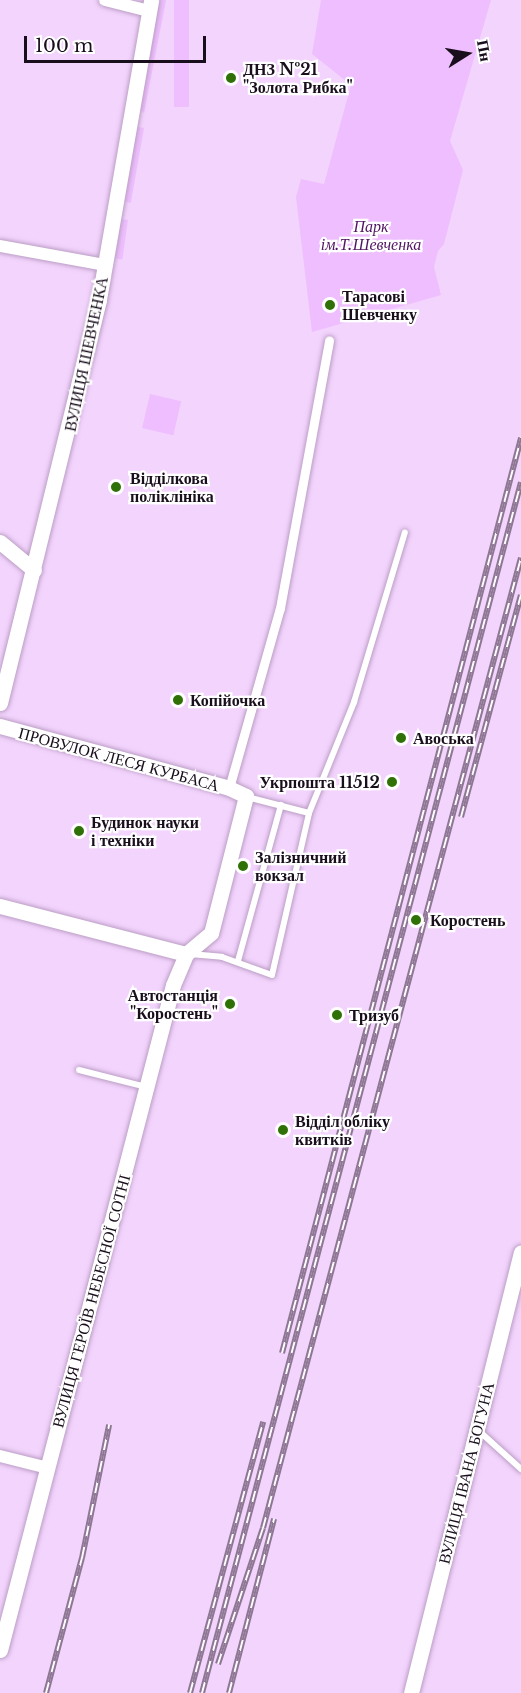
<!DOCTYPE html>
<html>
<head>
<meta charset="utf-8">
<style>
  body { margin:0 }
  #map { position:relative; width:521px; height:1693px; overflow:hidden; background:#f3d4fd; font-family:"Libre Baskerville",serif }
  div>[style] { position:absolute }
  .green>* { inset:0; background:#eebefe; transform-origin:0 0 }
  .roads { filter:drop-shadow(0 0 2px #bb9ec5) drop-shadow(0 0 2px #bb9ec5) }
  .service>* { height:6px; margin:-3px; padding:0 3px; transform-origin:3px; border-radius:3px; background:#fff }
  .pedestrian>* { height:9px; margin:-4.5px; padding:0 4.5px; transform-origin:4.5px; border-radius:4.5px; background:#fff }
  .minor>* { height:12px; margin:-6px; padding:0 6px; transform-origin:6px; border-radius:6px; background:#fff }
  .tertiary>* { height:15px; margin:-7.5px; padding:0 7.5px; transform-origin:7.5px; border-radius:7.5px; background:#fff }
  .rail>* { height:6px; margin-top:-3px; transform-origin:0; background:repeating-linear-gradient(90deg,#fff 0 11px,#8d7793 0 22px); box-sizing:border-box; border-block:2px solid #8d7793 }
  .dots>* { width:16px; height:16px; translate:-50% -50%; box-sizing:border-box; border:3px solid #fff; border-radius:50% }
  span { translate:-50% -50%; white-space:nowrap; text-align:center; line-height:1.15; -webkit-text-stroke:4.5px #fff; paint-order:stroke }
  .poi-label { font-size:16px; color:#190e1c; font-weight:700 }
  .left { translate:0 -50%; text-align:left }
  .right { translate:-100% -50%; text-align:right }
  .park-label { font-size:16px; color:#521563; font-style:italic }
  .street-label { font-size:16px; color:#190e1c }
  .north { position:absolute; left:437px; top:24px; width:60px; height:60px; -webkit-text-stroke:4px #fff; paint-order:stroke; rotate:79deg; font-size:16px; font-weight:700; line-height:24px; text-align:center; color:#190e1c }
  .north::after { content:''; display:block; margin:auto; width:21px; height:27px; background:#190e1c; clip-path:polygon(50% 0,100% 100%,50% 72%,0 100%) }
  .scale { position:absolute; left:24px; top:36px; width:182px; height:27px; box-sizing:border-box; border:3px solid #190e1c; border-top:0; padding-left:8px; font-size:18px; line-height:21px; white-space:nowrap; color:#190e1c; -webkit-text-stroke:4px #fff; paint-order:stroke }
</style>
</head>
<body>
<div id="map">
  <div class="green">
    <i style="clip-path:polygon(159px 0,166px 0,144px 113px,140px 109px)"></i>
    <i style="left:174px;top:0;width:15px;height:107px"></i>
    <i style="clip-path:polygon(321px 0,491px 0,450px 141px,463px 170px,444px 244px,438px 251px,434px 267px,441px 295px,312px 332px,296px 197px,301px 179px,324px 184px,351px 85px,312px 54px)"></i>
    <i style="left:144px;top:128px;width:76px;height:8px;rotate:100deg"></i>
    <i style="left:121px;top:219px;width:7px;height:40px;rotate:8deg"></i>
    <i style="left:150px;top:394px;width:32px;height:35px;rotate:13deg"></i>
  </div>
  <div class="roads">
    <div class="service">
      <i style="left:309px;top:813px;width:120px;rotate:-67.9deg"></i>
      <i style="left:354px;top:702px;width:177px;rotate:-73.3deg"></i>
      <i style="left:190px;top:954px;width:32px;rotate:5deg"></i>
      <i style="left:222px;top:957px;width:53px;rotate:19.8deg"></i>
      <i style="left:272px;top:975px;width:166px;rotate:-77.1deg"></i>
      <i style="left:309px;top:813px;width:64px;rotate:-165.5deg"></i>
      <i style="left:238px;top:961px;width:162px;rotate:-74.6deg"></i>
      <i style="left:79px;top:1070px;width:69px;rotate:14.2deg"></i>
      <i style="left:479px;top:1431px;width:57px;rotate:42.1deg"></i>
    </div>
    <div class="pedestrian">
      <i style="left:229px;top:788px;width:187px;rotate:-74.2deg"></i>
      <i style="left:280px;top:608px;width:272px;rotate:-79.6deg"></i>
    </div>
    <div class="minor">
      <i style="left:105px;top:0;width:45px;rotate:14deg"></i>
      <i style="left:0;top:246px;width:107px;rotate:10.3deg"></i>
      <i style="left:0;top:1456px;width:49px;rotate:14deg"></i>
    </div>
    <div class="tertiary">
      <i style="left:0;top:542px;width:44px;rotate:39.5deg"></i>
      <i style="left:0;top:703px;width:416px;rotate:-76.2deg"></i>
      <i style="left:99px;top:299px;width:303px;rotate:-80.1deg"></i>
      <i style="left:0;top:726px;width:237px;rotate:15.1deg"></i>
      <i style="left:229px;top:788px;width:19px;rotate:25deg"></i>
      <i style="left:246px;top:796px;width:141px;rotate:104.3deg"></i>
      <i style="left:211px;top:933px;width:33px;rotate:140deg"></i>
      <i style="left:0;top:906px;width:192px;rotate:14.5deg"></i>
      <i style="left:0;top:1650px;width:687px;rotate:-75.42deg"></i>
      <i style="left:173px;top:985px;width:34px;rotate:-67deg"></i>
      <i style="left:411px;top:1693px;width:454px;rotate:-76deg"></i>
    </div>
  </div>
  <div class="rail">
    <i style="left:461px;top:817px;width:230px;rotate:-74.9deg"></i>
    <i style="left:282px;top:1353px;width:946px;rotate:-75.36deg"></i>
    <i style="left:218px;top:1664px;width:143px;rotate:-71.7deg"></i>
    <i style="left:263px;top:1528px;width:1004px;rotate:-75.11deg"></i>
    <i style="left:46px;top:1693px;width:140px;rotate:-75.1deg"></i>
    <i style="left:82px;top:1558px;width:136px;rotate:-78.5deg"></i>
    <i style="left:190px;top:1693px;width:281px;rotate:-74.9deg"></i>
    <i style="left:202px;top:1693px;width:1252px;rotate:-75.24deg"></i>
    <i style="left:229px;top:1693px;width:180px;rotate:-75.5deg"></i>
  </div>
  <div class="dots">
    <i style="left:231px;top:78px;background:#2f7007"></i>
    <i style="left:330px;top:305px;background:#2f7007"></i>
    <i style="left:116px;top:487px;background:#2f7007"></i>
    <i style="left:178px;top:700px;background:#2f7007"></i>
    <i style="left:401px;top:738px;background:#2f7007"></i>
    <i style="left:392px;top:782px;background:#2f7007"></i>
    <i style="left:79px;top:831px;background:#2f7007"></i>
    <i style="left:243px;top:866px;background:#2f7007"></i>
    <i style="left:416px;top:920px;background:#2f7007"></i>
    <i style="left:230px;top:1004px;background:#2f7007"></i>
    <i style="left:337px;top:1015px;background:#2f7007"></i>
    <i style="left:283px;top:1130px;background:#2f7007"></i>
  </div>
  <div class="poi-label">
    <span class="left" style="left:243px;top:78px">ДНЗ №21<br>"Золота Рибка"</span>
    <span class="left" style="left:342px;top:305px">Тарасові<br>Шевченку</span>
    <span class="left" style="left:130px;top:487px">Відділкова<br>поліклініка</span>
    <span class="left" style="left:190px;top:700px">Копійочка</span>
    <span class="left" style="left:413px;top:738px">Авоська</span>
    <span class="right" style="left:380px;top:782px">Укрпошта 11512</span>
    <span class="left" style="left:91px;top:831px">Будинок науки<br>і техніки</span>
    <span class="left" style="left:255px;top:866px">Залізничний<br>вокзал</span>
    <span class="left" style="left:430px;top:920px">Коростень</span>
    <span class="right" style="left:218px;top:1004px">Автостанція<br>"Коростень"</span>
    <span class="left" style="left:349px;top:1015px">Тризуб</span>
    <span class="left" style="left:295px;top:1130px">Відділ обліку<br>квитків</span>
  </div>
  <div class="park-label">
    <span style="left:371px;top:235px">Парк<br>ім.Т.Шевченка</span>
  </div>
  <div class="street-label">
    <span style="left:86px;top:354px;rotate:-78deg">ВУЛИЦЯ ШЕВЧЕНКА</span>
    <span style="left:119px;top:759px;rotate:15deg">ПРОВУЛОК ЛЕСЯ КУРБАСА</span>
    <span style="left:91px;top:1301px;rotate:-75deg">ВУЛИЦЯ ГЕРОЇВ НЕБЕСНОЇ СОТНІ</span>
    <span style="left:466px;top:1473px;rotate:-76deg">ВУЛИЦЯ ІВАНА БОГУНА</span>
  </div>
  <div class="north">Пн</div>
  <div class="scale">100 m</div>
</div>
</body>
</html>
